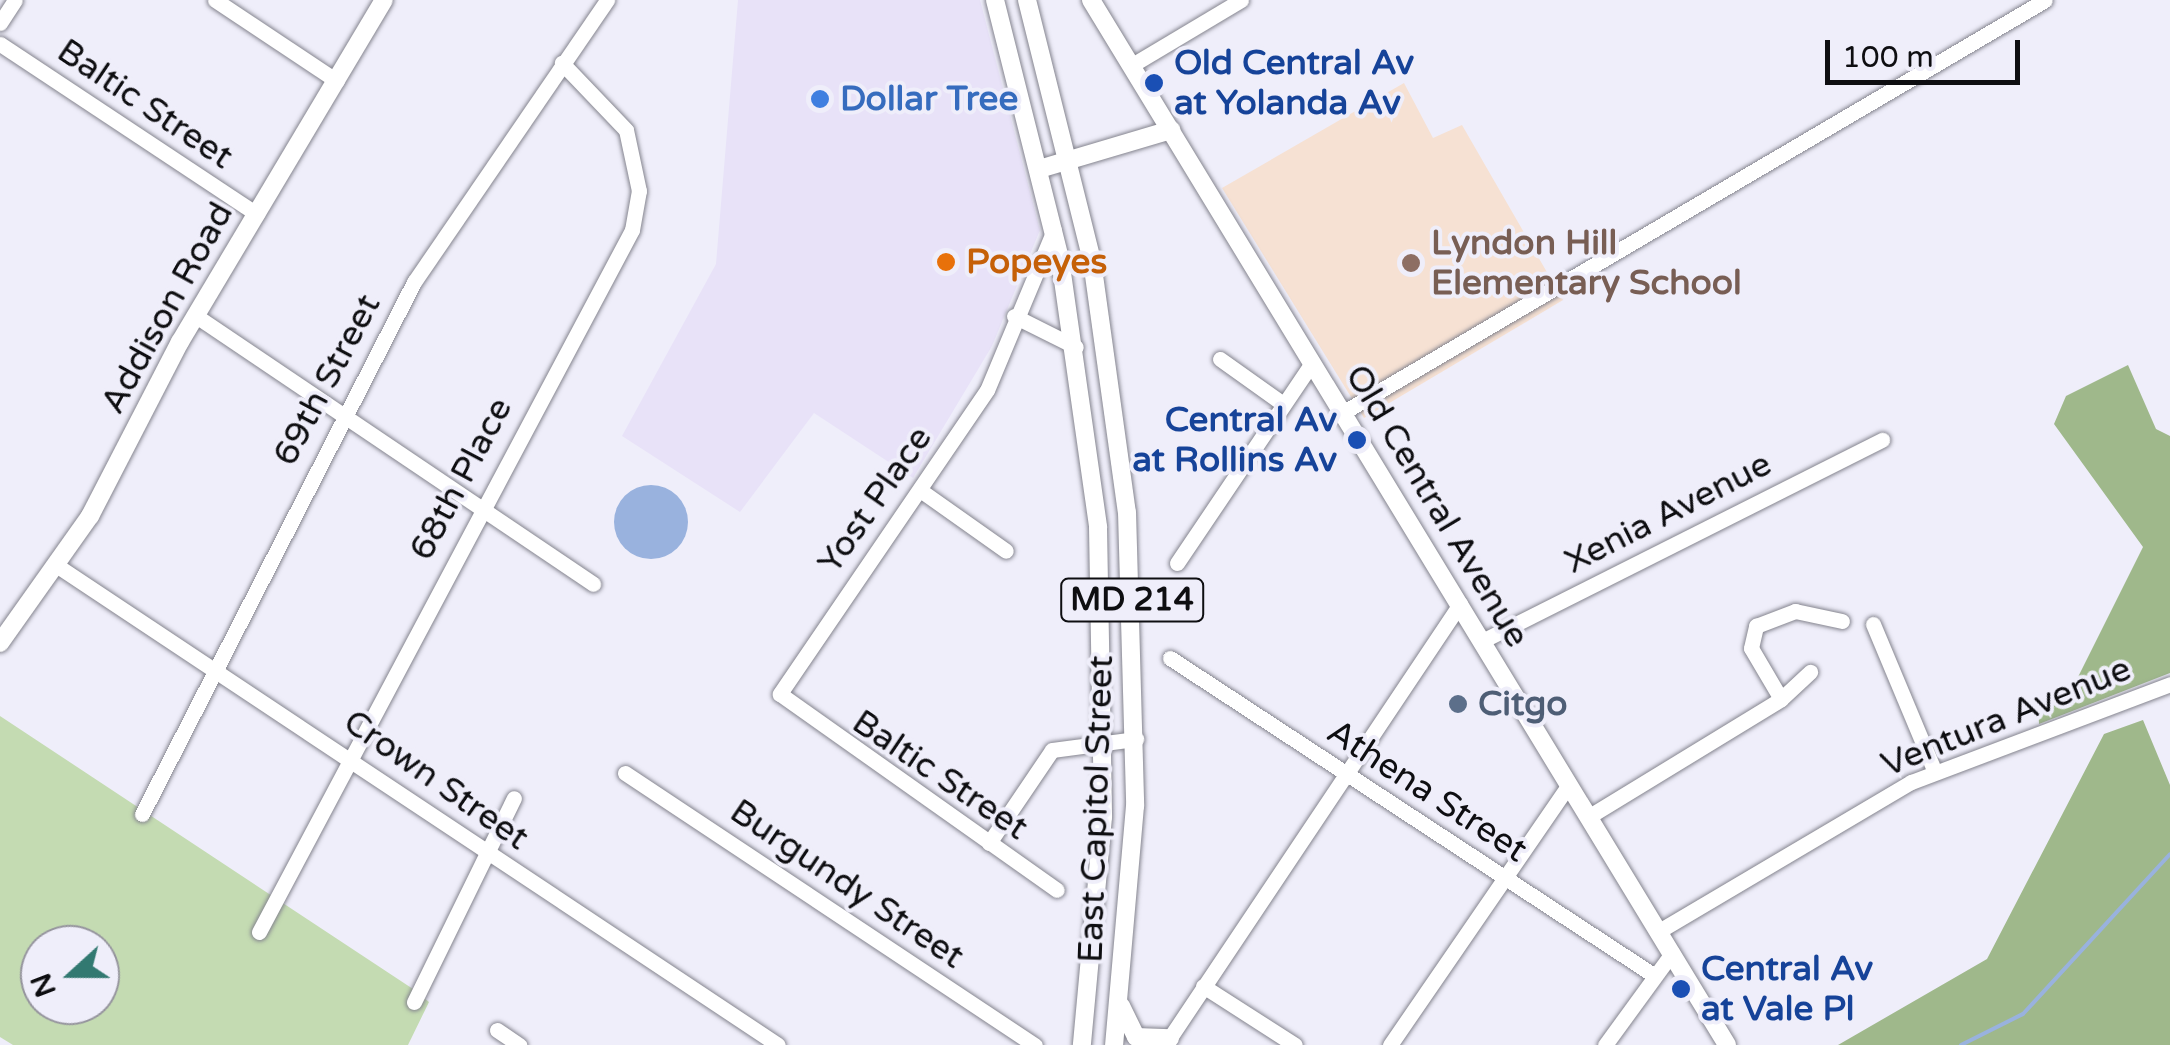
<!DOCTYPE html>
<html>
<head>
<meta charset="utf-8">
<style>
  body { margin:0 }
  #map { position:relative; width:2170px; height:1045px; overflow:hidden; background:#efeefa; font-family:"Varela Round",sans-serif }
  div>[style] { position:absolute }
  .commercial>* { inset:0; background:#e8e2f8 }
  .education>* { inset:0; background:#f6e1d3 }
  .green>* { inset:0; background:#c4dbb2 }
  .forest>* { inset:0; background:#9fb88b }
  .water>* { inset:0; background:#99b2de }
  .round { border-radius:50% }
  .stream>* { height:4px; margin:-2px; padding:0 2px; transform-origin:2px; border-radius:2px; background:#99b2de }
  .roads { filter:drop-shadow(0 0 2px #84848e) drop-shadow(0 0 2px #84848e) }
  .minor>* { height:15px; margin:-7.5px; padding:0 7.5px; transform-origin:7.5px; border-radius:7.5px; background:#fff }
  .major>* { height:18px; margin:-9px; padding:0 9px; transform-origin:9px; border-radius:9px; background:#fff }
  .dots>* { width:28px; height:28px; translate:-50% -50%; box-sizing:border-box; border:5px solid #efeefa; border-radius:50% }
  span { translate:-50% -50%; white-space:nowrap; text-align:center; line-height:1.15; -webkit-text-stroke:8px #efeefa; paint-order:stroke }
  .shield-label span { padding:2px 8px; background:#efeefa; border:2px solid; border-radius:8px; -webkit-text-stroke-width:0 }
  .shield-label { font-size:32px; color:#0e0e11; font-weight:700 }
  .transit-label { font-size:35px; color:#164399; font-weight:700 }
  .left { translate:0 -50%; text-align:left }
  .right { translate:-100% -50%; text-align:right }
  .shop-label { font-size:35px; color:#366cbe; font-weight:700 }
  .street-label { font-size:35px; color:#0e0e11 }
  .education-label { font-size:35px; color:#785e54; font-weight:700 }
  .food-label { font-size:35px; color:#c56008; font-weight:700 }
  .service-label { font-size:35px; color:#4e5e75; font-weight:700 }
  .north { position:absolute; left:20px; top:925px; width:100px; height:100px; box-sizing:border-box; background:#efeefa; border:2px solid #95949d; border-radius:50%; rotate:249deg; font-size:28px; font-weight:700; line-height:40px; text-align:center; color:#0e0e11 }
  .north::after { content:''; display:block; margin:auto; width:35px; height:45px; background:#327971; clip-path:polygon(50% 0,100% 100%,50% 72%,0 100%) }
  .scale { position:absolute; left:1825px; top:40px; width:195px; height:45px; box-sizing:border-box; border:5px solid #0e0e11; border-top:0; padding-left:12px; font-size:30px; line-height:35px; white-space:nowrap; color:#0e0e11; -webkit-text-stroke:8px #efeefa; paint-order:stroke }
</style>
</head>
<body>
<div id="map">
  <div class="commercial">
    <i style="clip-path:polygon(738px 0,980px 0,1040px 230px,992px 346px,913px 478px,814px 413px,740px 512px,622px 436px,716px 264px)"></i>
  </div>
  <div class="education">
    <i style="clip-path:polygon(1404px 83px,1433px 138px,1462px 125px,1563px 300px,1364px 418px,1222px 188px)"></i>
  </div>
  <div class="green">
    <i style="clip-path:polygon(evenodd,0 716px,413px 989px,429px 1002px,408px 1045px,13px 1045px,0 1037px,0 716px,40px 945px,100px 945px,100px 1005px,40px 1005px,40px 945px)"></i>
  </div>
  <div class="forest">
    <i style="clip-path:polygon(2128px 365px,2156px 429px,2170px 436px,2170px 673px,2039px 724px,2038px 701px,2077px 679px,2143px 547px,2054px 424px,2066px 396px)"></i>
    <i style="clip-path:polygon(2143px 720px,2170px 785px,2170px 1045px,1838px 1045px,1987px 959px,2104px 734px)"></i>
  </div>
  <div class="water">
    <i class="round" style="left:614px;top:485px;width:74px;height:74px"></i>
  </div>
  <div class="stream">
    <i style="left:1961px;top:1045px;width:69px;rotate:-26.6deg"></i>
    <i style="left:2023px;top:1014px;width:217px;rotate:-47.4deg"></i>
  </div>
  <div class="roads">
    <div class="minor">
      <i style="left:215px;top:0;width:146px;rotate:33.6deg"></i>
      <i style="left:0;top:23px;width:27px;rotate:-57deg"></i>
      <i style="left:0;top:44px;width:308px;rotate:33.5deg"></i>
      <i style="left:1132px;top:65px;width:127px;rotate:-30.8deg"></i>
      <i style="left:1054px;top:230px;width:173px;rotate:112.7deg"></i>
      <i style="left:987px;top:390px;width:368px;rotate:124.3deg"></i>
      <i style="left:780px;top:694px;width:339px;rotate:35.3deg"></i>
      <i style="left:196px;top:316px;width:479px;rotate:34deg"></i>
      <i style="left:1014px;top:316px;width:69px;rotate:26.6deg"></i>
      <i style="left:1220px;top:359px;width:76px;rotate:35.4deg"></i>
      <i style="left:1342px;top:413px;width:815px;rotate:-30.43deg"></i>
      <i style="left:920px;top:490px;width:105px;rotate:35.3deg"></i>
      <i style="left:1177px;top:563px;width:241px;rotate:-56deg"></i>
      <i style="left:59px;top:567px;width:863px;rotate:33.62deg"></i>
      <i style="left:1873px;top:624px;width:160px;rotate:67.3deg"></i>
      <i style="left:1482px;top:641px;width:448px;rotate:-26.7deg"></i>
      <i style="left:1170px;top:658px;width:576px;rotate:33.25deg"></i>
      <i style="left:1781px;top:699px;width:59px;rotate:-120.5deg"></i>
      <i style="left:1751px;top:648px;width:23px;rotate:-77deg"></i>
      <i style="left:1756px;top:626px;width:42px;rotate:-21deg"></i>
      <i style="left:1795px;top:611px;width:48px;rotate:12deg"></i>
      <i style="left:625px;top:773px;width:492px;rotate:33.6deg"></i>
      <i style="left:142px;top:814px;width:598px;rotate:-62.92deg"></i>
      <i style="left:414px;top:282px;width:342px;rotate:-55.6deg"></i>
      <i style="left:1588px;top:817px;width:226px;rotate:-31.4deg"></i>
      <i style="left:1781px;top:699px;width:40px;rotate:-43deg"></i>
      <i style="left:989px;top:843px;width:112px;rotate:-55.9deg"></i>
      <i style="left:1052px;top:750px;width:85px;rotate:-7.5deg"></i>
      <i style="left:1659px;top:931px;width:293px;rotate:-30.6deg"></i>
      <i style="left:1911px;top:782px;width:277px;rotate:-20.7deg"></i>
      <i style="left:259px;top:932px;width:795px;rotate:-62.02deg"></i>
      <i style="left:632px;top:230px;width:40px;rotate:-80deg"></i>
      <i style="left:639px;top:191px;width:62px;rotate:-102deg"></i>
      <i style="left:626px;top:130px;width:93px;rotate:-133.7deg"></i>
      <i style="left:1203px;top:986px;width:109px;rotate:32.7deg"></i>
      <i style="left:414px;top:1002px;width:227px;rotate:-63.9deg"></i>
      <i style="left:497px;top:1030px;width:27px;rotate:34deg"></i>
      <i style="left:1165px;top:1045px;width:531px;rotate:-56.22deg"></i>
      <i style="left:1390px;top:1045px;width:316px;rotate:-55.5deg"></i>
      <i style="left:1605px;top:1045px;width:114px;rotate:-53.9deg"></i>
    </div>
    <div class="major">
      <i style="left:995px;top:0;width:267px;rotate:75.9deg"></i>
      <i style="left:1060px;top:259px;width:271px;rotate:81.9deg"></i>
      <i style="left:1098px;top:527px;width:290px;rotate:89deg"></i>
      <i style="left:1103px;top:817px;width:229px;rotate:95.3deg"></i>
      <i style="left:1027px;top:0;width:269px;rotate:76deg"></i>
      <i style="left:1092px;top:261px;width:253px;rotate:82.1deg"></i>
      <i style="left:1127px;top:512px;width:294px;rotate:88.4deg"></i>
      <i style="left:1135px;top:806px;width:240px;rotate:95deg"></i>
      <i style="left:1091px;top:0;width:1223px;rotate:58.67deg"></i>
      <i style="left:1039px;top:169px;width:138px;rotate:-16.5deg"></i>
      <i style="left:0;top:643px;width:156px;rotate:-54.7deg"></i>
      <i style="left:90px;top:516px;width:196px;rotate:-62.7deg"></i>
      <i style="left:180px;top:342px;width:398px;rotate:-59.2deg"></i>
      <i style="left:1121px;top:1006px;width:34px;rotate:64deg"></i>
      <i style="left:1136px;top:1037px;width:34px;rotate:2deg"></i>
    </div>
  </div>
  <div class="dots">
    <i style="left:1154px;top:83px;background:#1a4fb4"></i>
    <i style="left:820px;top:99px;background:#3f7fe0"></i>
    <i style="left:946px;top:262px;background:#e8710a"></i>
    <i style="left:1411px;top:263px;background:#8d6e63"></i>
    <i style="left:1357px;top:440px;background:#1a4fb4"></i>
    <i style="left:1458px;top:704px;background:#5c6f8a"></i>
    <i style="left:1681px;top:989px;background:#1a4fb4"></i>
  </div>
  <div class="shield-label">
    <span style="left:1132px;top:600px">MD 214</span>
  </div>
  <div class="transit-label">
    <span class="left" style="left:1174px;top:83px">Old Central Av<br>at Yolanda Av</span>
    <span class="right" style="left:1337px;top:440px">Central Av<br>at Rollins Av</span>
    <span class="left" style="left:1701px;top:989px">Central Av<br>at Vale Pl</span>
  </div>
  <div class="shop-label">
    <span class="left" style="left:840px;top:99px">Dollar Tree</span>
  </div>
  <div class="street-label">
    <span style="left:145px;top:104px;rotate:34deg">Baltic Street</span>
    <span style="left:167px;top:308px;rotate:-61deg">Addison Road</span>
    <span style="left:327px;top:380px;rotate:-62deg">69th Street</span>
    <span style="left:461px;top:479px;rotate:-62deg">68th Place</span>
    <span style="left:875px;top:500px;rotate:-55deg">Yost Place</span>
    <span style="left:1437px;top:506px;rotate:59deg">Old Central Avenue</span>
    <span style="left:1668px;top:513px;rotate:-27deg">Xenia Avenue</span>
    <span style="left:2006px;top:717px;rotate:-22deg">Ventura Avenue</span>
    <span style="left:940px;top:775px;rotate:34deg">Baltic Street</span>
    <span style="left:436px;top:780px;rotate:35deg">Crown Street</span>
    <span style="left:1427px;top:791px;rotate:33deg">Athena Street</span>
    <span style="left:1096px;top:809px;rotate:-88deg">East Capitol Street</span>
    <span style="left:847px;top:884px;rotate:34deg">Burgundy Street</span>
  </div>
  <div class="education-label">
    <span class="left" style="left:1431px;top:263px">Lyndon Hill<br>Elementary School</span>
  </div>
  <div class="food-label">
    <span class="left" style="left:966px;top:262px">Popeyes</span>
  </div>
  <div class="service-label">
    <span class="left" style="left:1478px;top:704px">Citgo</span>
  </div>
  <div class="north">N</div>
  <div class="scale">100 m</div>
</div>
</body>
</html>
